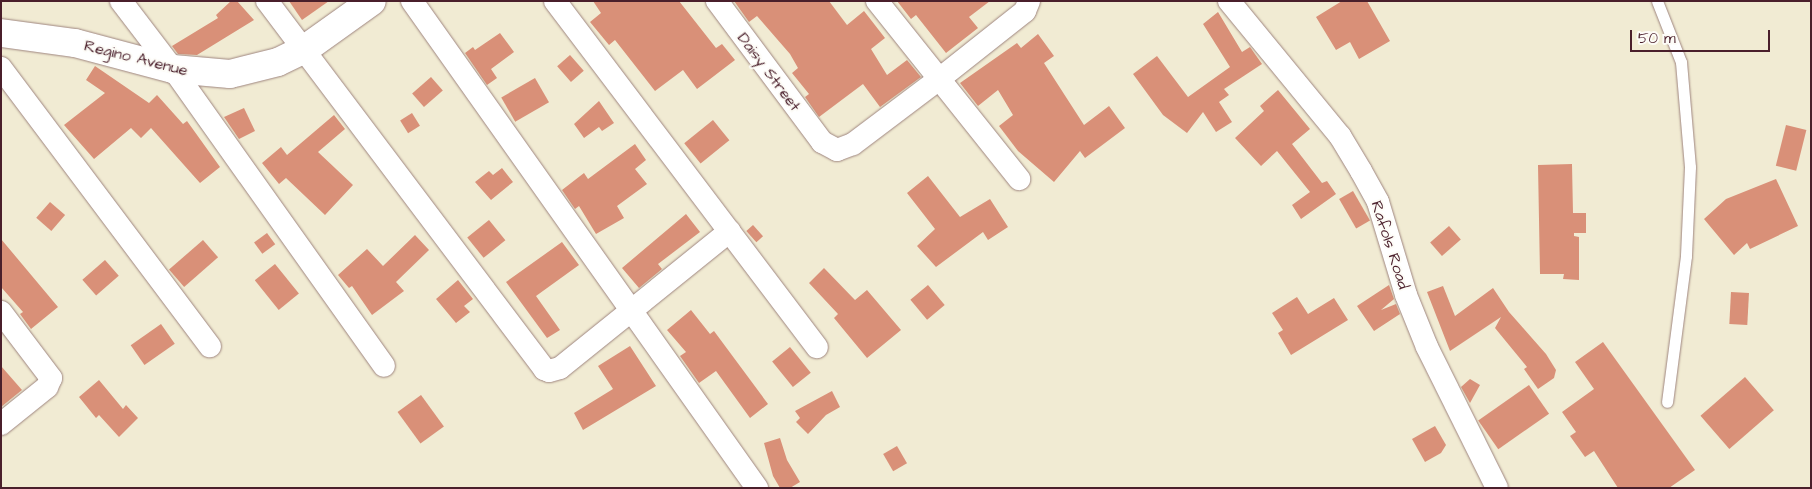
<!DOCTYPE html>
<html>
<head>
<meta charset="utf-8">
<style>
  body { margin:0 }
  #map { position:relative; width:1812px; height:489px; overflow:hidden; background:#f1ebd3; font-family:"Architects Daughter",sans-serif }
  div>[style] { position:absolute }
  .building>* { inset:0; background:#d99078; transform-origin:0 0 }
  .roads { filter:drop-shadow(0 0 1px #9e857f) drop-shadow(0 0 1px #9e857f) }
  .service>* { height:11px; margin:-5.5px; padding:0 5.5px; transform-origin:5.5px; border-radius:5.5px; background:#fff }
  .minor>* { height:22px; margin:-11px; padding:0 11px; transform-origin:11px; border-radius:11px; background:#fff }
  .tertiary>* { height:28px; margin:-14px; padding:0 14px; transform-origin:14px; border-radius:14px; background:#fff }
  span { translate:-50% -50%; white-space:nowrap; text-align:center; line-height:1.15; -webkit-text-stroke:4px #fdfcf7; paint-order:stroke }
  .street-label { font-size:16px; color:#4a1f2b }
  .frame { position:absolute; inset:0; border:2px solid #4a1f2b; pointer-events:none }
  .scale { position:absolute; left:1630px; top:30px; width:140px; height:22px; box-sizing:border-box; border:2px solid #4a1f2b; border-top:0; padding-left:6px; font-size:15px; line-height:18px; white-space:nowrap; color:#4a1f2b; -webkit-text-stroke:4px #fdfcf7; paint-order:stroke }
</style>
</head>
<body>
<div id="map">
  <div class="building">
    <i style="clip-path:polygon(231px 1px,237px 1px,254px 20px,197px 55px,178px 54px,172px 46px,218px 18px,216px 15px)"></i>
    <i style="clip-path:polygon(289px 1px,329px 1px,302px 20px)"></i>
    <i style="clip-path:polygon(593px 1px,679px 1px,716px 48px,722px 44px,735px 60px,697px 89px,683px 70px,655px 91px,615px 40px,609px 45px,590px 22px,601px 13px)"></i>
    <i style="clip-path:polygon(734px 1px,829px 1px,847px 25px,864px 11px,885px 38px,871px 49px,887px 75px,907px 60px,921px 77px,880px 107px,863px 84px,819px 117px,805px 97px,809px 94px,792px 73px,798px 68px,790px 54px,757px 16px,749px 22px)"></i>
    <i style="clip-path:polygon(897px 1px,990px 1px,969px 17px,978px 28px,946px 53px,916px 15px,911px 19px)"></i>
    <i style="clip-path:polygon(1342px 1px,1367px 1px,1390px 41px,1359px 59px,1350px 42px,1336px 50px,1316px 17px)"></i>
    <i style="clip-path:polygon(1218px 12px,1242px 52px,1250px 47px,1262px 64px,1224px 89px,1229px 95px,1219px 102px,1232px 122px,1216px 132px,1203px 112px,1187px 133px,1163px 115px,1133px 74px,1157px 56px,1188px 97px,1230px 67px,1203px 24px)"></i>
    <i style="clip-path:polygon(500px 33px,514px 52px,491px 69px,497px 78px,487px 85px,465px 53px,473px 47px,475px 50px)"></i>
    <i style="clip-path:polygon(1038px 34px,1054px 56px,1044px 63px,1084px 125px,1109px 106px,1125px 128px,1085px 158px,1080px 151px,1054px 182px,1018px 151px,999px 126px,1013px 115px,998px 90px,978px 106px,960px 83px,1017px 43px,1021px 48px)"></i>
    <i style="left:570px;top:55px;width:21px;height:17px;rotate:49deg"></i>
    <i style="clip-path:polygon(95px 66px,149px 103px,157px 95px,183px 124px,187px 121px,220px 167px,200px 183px,151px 128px,141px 138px,131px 128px,94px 159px,64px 125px,105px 93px,86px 80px)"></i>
    <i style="left:431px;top:77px;width:18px;height:25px;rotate:49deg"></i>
    <i style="left:535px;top:78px;width:28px;height:39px;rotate:60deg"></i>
    <i style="clip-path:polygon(1278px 90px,1310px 129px,1292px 144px,1322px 183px,1327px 181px,1336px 194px,1301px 219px,1292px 205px,1310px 192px,1277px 151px,1261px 166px,1235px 138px,1264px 111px,1260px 106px)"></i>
    <i style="clip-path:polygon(599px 101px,614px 123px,602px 131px,599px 127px,584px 138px,574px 124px)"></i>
    <i style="clip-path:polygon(244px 108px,255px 131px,239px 139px,224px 117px)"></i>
    <i style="left:412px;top:113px;width:15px;height:14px;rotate:58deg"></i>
    <i style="clip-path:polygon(334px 115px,345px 129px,318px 152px,353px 185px,325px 215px,286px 178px,279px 184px,262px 163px,281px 147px,287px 155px)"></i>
    <i style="left:713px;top:120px;width:26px;height:37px;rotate:51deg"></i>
    <i style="left:1786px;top:125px;width:21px;height:42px;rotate:14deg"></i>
    <i style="clip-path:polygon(635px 144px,646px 160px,635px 169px,647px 184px,617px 206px,624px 218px,596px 234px,579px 206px,575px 209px,562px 190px,584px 173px,588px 179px)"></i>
    <i style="clip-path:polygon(1572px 164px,1573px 213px,1586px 213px,1586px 233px,1574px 233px,1574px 236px,1579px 237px,1579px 280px,1563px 279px,1564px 274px,1540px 274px,1538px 165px)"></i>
    <i style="clip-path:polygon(502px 168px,513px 182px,491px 200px,475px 182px,489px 171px,493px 175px)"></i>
    <i style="clip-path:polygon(928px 176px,960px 217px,990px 199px,1008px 227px,988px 240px,983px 232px,936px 267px,917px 246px,935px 229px,907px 193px)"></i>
    <i style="clip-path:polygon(1776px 179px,1798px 226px,1750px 249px,1747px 243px,1734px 255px,1704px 219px,1726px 199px)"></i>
    <i style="left:1353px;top:191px;width:34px;height:16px;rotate:60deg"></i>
    <i style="left:50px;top:202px;width:20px;height:21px;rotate:41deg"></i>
    <i style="clip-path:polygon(686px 214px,700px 232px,658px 264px,662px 269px,639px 288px,622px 268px)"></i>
    <i style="left:489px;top:220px;width:26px;height:28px;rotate:51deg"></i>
    <i style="left:753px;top:225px;width:15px;height:9px;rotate:48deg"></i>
    <i style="left:1449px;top:226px;width:18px;height:25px;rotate:49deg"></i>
    <i style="left:267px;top:233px;width:14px;height:16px;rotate:54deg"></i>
    <i style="clip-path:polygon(415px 235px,429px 250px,396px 282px,404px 291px,372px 315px,352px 286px,349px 288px,338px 275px,367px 249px,383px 266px)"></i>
    <i style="clip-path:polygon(1px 239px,58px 307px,31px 329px,20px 314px,23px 312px,1px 287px)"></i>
    <i style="left:203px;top:240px;width:23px;height:45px;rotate:49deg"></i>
    <i style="clip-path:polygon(562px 242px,579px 265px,536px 296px,560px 330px,547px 338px,506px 282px)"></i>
    <i style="left:105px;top:260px;width:21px;height:30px;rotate:49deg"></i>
    <i style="left:275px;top:264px;width:38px;height:26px;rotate:51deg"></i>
    <i style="clip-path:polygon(824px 268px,855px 300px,867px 290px,901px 330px,867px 358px,834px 318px,838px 314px,809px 283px)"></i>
    <i style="clip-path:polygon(458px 280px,473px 299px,464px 306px,470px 312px,456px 323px,436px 299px)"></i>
    <i style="left:928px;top:285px;width:26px;height:23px;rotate:50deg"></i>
    <i style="clip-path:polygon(1389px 285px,1394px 299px,1381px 310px,1396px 304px,1400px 314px,1374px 331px,1357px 306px)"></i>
    <i style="clip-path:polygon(1443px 286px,1455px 316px,1493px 288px,1509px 312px,1546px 354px,1556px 370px,1554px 378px,1538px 389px,1524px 369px,1527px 367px,1495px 328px,1501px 317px,1450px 351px,1427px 292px)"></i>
    <i style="left:1731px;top:292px;width:18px;height:32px;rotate:3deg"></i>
    <i style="clip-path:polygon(1297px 297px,1308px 314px,1334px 298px,1348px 320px,1291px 355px,1278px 333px,1283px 330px,1272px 313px)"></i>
    <i style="clip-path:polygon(691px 310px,710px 334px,714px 331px,768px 404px,750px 418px,716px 371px,699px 383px,680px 356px,686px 352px,667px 330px)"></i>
    <i style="left:161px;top:324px;width:24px;height:37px;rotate:55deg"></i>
    <i style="clip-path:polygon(1603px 342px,1695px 470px,1669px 488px,1618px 488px,1594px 451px,1585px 457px,1570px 436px,1576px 432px,1562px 412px,1594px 389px,1575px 362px)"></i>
    <i style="clip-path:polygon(630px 346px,656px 386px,583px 430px,574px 413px,613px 389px,598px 366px)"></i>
    <i style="left:790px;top:347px;width:33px;height:23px;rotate:51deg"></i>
    <i style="clip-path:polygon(1px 366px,22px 390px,1px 407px)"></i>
    <i style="left:1745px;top:377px;width:44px;height:59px;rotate:49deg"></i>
    <i style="clip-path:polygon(1470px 379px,1480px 385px,1470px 403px,1461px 387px)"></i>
    <i style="clip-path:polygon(99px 380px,123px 409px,126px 405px,138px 418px,119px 437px,99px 415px,96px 418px,79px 397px)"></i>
    <i style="left:1529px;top:385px;width:35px;height:62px;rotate:55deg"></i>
    <i style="clip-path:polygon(832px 391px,840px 407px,826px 415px,808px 434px,796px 422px,800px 418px,795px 411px)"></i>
    <i style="left:421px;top:395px;width:39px;height:29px;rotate:54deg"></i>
    <i style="clip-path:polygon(1435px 426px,1446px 445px,1441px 453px,1425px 462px,1412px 439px)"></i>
    <i style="clip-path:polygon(780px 438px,787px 460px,800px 482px,790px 488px,780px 488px,773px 476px,764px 443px)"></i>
    <i style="left:897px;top:446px;width:20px;height:16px;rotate:60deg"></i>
  </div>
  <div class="roads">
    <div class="service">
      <i style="left:1657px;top:1px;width:66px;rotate:68.5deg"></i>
      <i style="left:1681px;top:62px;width:105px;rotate:85.1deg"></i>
      <i style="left:1690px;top:167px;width:89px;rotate:92.6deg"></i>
      <i style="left:1686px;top:256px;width:147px;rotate:97.4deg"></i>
    </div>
    <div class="minor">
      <i style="left:121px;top:1px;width:86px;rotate:52.6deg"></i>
      <i style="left:173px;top:69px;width:364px;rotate:54.6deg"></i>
      <i style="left:267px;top:1px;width:461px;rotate:53deg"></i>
      <i style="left:544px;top:369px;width:5px;rotate:22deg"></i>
      <i style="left:549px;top:371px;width:11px;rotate:-15deg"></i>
      <i style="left:560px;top:368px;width:218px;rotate:-38.9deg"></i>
      <i style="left:412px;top:1px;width:597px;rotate:54.69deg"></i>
      <i style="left:555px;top:1px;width:434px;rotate:52.9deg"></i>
      <i style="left:717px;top:1px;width:176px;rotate:53.3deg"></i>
      <i style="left:822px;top:142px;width:17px;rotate:28deg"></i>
      <i style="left:837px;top:150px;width:17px;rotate:-21deg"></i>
      <i style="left:853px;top:144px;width:106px;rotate:-37deg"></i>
      <i style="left:938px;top:80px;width:111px;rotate:-38.4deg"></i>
      <i style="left:1025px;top:11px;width:11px;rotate:-68deg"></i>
      <i style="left:877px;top:1px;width:228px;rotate:51.4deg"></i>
      <i style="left:1229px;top:1px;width:175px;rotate:50.6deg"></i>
      <i style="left:1340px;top:136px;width:41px;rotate:59deg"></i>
      <i style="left:1361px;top:171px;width:35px;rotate:61deg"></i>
      <i style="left:1378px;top:202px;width:97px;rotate:73.2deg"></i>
      <i style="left:1406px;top:295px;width:56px;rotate:68deg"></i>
      <i style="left:1427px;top:347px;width:157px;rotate:63.6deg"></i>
      <i style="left:1px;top:68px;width:348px;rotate:53.1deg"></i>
      <i style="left:1px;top:312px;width:83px;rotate:52.9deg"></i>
      <i style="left:51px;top:378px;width:10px;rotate:114deg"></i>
      <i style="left:47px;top:387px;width:59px;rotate:141.2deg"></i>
    </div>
    <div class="tertiary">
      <i style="left:1px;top:33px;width:75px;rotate:7.7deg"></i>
      <i style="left:75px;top:43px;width:101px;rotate:14.9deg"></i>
      <i style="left:173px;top:69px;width:57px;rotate:5deg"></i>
      <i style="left:230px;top:74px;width:49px;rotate:-14deg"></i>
      <i style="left:278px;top:62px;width:30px;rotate:-26deg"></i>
      <i style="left:305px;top:49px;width:82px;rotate:-35.6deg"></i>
    </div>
  </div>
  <div class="street-label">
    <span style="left:136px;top:58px;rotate:14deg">Regino Avenue</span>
    <span style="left:769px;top:72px;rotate:53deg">Daisy Street</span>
    <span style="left:1390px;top:245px;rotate:72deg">Rafols Road</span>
  </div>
  <div class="frame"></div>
  <div class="scale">50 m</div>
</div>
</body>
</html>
